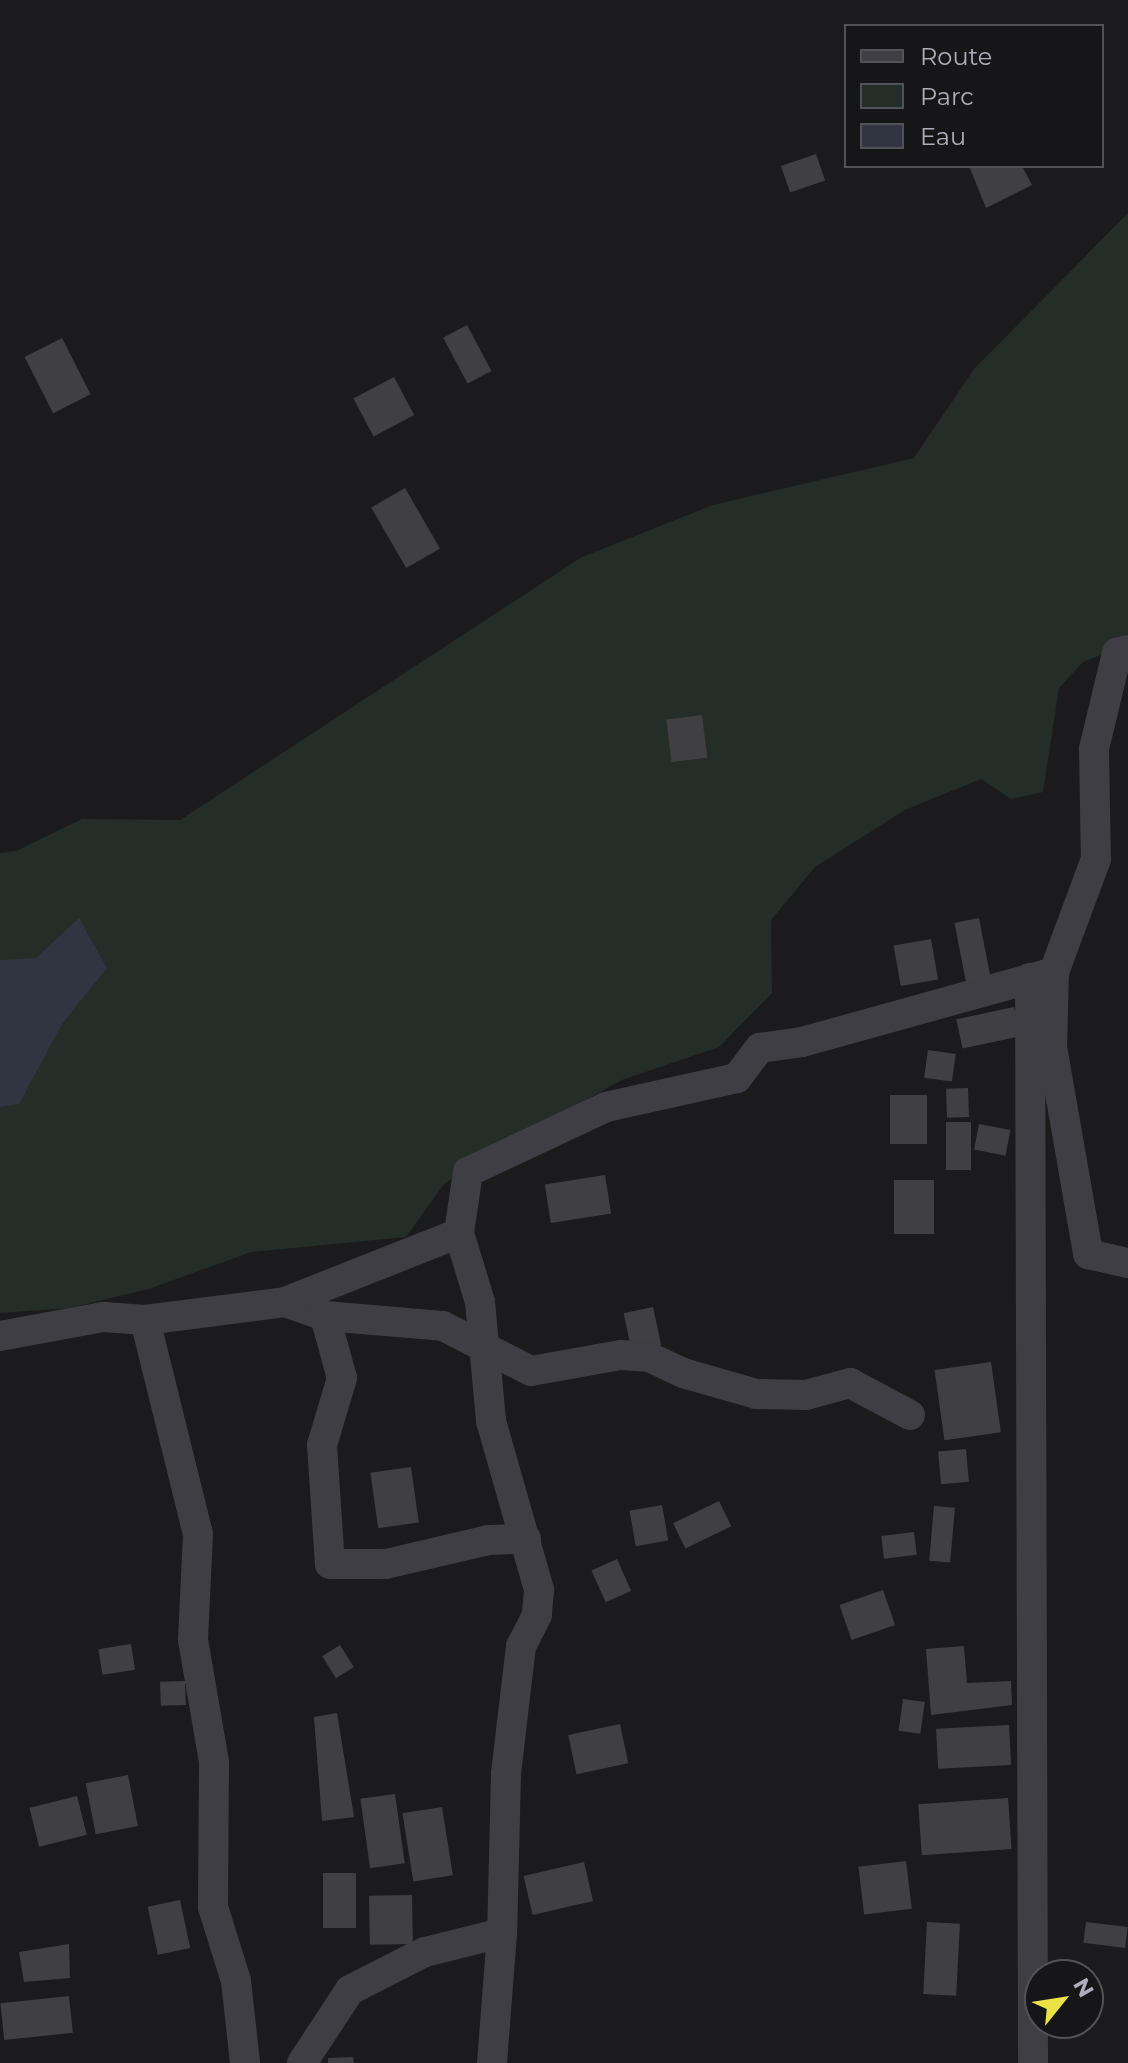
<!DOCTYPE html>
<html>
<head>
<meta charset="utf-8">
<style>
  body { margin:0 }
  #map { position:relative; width:1128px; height:2063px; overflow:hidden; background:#1b1b1d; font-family:Montserrat,sans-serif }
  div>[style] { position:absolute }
  .green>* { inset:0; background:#242d28 }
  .water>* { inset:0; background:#313541 }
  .building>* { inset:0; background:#404044; transform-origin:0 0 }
  .street>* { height:30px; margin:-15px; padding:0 15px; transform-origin:15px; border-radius:15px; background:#3e3e44 }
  span { translate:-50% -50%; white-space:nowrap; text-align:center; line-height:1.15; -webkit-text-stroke:6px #161518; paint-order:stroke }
  .legend { position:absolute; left:844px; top:24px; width:260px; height:144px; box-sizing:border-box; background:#161518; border:2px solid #535259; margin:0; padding:10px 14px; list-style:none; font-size:24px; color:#aeaebb }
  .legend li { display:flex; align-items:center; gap:16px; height:40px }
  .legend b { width:40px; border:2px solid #535259 }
  .north { position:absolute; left:1024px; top:1959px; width:80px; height:80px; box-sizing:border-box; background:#161518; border:2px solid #535259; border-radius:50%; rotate:60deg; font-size:22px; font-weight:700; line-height:32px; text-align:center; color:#aeaebb }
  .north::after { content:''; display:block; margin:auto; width:28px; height:36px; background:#ebe245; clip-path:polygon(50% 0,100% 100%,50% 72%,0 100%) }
</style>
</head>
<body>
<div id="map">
  <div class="green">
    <i style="clip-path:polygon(1128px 213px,1128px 644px,1083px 662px,1059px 688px,1043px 792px,1011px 799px,981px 779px,905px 810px,815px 867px,771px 920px,772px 993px,719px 1047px,622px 1080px,498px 1148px,444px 1184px,406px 1237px,251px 1252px,149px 1289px,69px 1308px,0 1313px,0 853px,16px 851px,82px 819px,180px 820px,582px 557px,713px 505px,914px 458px,974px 369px)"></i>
  </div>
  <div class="water">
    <i style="clip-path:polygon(79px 918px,107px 968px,62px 1024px,19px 1104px,0 1107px,0 960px,36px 958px)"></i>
  </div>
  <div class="building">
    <i style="left:816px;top:154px;width:28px;height:37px;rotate:71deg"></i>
    <i style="clip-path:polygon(969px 166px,1022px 166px,1032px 185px,986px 208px)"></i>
    <i style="left:467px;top:325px;width:52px;height:27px;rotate:62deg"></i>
    <i style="left:62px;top:338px;width:63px;height:42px;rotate:63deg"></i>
    <i style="left:394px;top:377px;width:43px;height:46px;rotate:62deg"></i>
    <i style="left:405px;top:488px;width:70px;height:39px;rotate:60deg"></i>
    <i style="left:702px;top:715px;width:43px;height:36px;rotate:83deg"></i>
    <i style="left:979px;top:918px;width:61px;height:25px;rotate:79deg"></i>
    <i style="left:931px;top:939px;width:41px;height:38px;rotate:80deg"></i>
    <i style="left:1014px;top:1007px;width:30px;height:59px;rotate:78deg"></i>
    <i style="left:928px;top:1050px;width:28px;height:28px;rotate:8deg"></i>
    <i style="left:968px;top:1088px;width:29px;height:22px;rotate:88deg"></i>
    <i style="left:927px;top:1095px;width:49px;height:37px;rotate:90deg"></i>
    <i style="left:946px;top:1122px;width:25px;height:48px"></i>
    <i style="left:979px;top:1124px;width:32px;height:26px;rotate:11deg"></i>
    <i style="left:605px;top:1175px;width:39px;height:61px;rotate:81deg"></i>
    <i style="left:894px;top:1180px;width:40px;height:54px"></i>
    <i style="left:653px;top:1307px;width:39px;height:30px;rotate:78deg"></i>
    <i style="left:991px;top:1362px;width:71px;height:57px;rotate:82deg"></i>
    <i style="left:966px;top:1449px;width:33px;height:28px;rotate:85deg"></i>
    <i style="left:411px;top:1467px;width:56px;height:41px;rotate:82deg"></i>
    <i style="left:719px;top:1501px;width:28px;height:51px;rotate:64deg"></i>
    <i style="left:662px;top:1505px;width:36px;height:33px;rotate:80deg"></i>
    <i style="left:934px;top:1506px;width:21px;height:55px;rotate:5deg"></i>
    <i style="left:914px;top:1532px;width:23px;height:33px;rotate:83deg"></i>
    <i style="left:617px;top:1559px;width:35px;height:28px;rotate:66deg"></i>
    <i style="left:883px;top:1590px;width:37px;height:46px;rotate:71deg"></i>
    <i style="left:131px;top:1644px;width:26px;height:33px;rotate:81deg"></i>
    <i style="left:340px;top:1645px;width:26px;height:21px;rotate:58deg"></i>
    <i style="clip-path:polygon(964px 1646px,967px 1683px,1011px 1681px,1012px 1705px,931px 1715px,926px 1649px)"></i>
    <i style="left:185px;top:1681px;width:24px;height:25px;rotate:88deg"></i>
    <i style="left:903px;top:1699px;width:22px;height:32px;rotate:8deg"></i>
    <i style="clip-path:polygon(337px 1713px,354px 1817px,322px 1821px,314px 1717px)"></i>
    <i style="left:620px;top:1724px;width:40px;height:53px;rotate:78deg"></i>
    <i style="left:1009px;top:1725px;width:40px;height:73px;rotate:87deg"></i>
    <i style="left:128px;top:1775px;width:52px;height:43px;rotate:79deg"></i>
    <i style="left:395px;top:1794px;width:70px;height:35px;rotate:82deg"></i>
    <i style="left:77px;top:1796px;width:40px;height:49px;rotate:76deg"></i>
    <i style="left:1008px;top:1798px;width:51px;height:90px;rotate:86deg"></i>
    <i style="left:442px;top:1807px;width:69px;height:40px;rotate:81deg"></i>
    <i style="left:906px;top:1861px;width:48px;height:48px;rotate:83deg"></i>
    <i style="left:584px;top:1862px;width:40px;height:62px;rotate:77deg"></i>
    <i style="left:323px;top:1873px;width:33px;height:55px"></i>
    <i style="left:412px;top:1895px;width:49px;height:43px;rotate:89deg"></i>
    <i style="left:180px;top:1900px;width:49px;height:33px;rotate:78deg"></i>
    <i style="left:927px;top:1922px;width:33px;height:72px;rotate:3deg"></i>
    <i style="left:1086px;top:1922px;width:42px;height:21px;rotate:7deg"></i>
    <i style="clip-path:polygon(69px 1944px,70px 1978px,24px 1982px,19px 1952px)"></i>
    <i style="left:69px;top:1996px;width:37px;height:69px;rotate:84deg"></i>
    <i style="clip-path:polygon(353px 2057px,354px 2063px,328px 2063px,328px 2058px)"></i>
  </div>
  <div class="street">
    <i style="left:1128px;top:650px;width:11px;rotate:165deg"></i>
    <i style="left:1117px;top:653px;width:99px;rotate:103.5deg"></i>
    <i style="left:1094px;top:749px;width:110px;rotate:89deg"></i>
    <i style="left:1096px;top:859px;width:121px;rotate:110.4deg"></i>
    <i style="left:1054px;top:972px;width:75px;rotate:91.5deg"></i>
    <i style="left:1052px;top:1047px;width:210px;rotate:80.1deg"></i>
    <i style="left:1088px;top:1254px;width:41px;rotate:12.7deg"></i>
    <i style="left:1030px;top:978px;width:1085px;rotate:89.84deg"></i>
    <i style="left:459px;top:1233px;width:72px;rotate:73.1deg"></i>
    <i style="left:480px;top:1302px;width:120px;rotate:84.7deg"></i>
    <i style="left:491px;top:1421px;width:176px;rotate:74.1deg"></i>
    <i style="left:539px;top:1590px;width:25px;rotate:95deg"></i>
    <i style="left:537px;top:1615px;width:35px;rotate:117deg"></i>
    <i style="left:521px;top:1646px;width:129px;rotate:96.7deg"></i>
    <i style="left:506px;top:1774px;width:159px;rotate:91.4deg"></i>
    <i style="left:502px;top:1933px;width:130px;rotate:94.4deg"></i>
    <i style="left:285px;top:1302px;width:42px;rotate:19.3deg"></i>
    <i style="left:325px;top:1316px;width:118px;rotate:4.8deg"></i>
    <i style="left:443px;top:1326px;width:99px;rotate:27.1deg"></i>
    <i style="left:531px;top:1371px;width:91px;rotate:-10.1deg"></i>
    <i style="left:621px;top:1355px;width:28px;rotate:4deg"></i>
    <i style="left:649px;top:1357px;width:38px;rotate:25deg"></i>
    <i style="left:683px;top:1373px;width:76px;rotate:16deg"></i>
    <i style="left:756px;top:1394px;width:50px;rotate:1.1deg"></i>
    <i style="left:806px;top:1395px;width:46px;rotate:-15.3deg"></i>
    <i style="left:850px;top:1383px;width:68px;rotate:28.1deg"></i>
    <i style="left:325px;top:1316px;width:64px;rotate:74.7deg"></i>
    <i style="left:342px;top:1378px;width:70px;rotate:106.6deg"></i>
    <i style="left:322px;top:1445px;width:119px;rotate:86.2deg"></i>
    <i style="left:330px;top:1564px;width:56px"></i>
    <i style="left:386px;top:1564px;width:105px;rotate:-13.2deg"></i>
    <i style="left:488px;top:1540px;width:38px;rotate:-2deg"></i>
    <i style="left:145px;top:1320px;width:220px;rotate:76.1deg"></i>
    <i style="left:198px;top:1534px;width:106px;rotate:92.7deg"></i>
    <i style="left:193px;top:1640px;width:124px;rotate:80.2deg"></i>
    <i style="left:214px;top:1762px;width:145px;rotate:90.4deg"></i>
    <i style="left:213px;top:1907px;width:77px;rotate:72.7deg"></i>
    <i style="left:236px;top:1981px;width:82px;rotate:83.7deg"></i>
    <i style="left:0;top:1336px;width:106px;rotate:-10.4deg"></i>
    <i style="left:104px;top:1317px;width:41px;rotate:4.2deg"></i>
    <i style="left:145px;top:1320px;width:141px;rotate:-7.3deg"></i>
    <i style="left:285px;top:1302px;width:187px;rotate:-21.6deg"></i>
    <i style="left:459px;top:1233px;width:62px;rotate:-81.6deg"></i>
    <i style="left:468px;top:1172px;width:153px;rotate:-25.2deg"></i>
    <i style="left:606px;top:1107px;width:134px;rotate:-12.5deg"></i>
    <i style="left:737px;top:1078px;width:38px;rotate:-53deg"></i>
    <i style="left:760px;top:1048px;width:42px;rotate:-8.1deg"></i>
    <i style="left:802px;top:1042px;width:262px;rotate:-15.5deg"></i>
    <i style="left:302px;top:2063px;width:87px;rotate:-56.7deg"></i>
    <i style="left:350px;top:1990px;width:84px;rotate:-26.9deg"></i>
    <i style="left:425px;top:1952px;width:79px;rotate:-13.9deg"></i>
  </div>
  <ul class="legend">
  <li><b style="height:10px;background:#3e3e44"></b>Route</li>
  <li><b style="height:22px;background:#242d28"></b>Parc</li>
  <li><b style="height:22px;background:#313541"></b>Eau</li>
  </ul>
  <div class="north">N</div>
</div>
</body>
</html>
